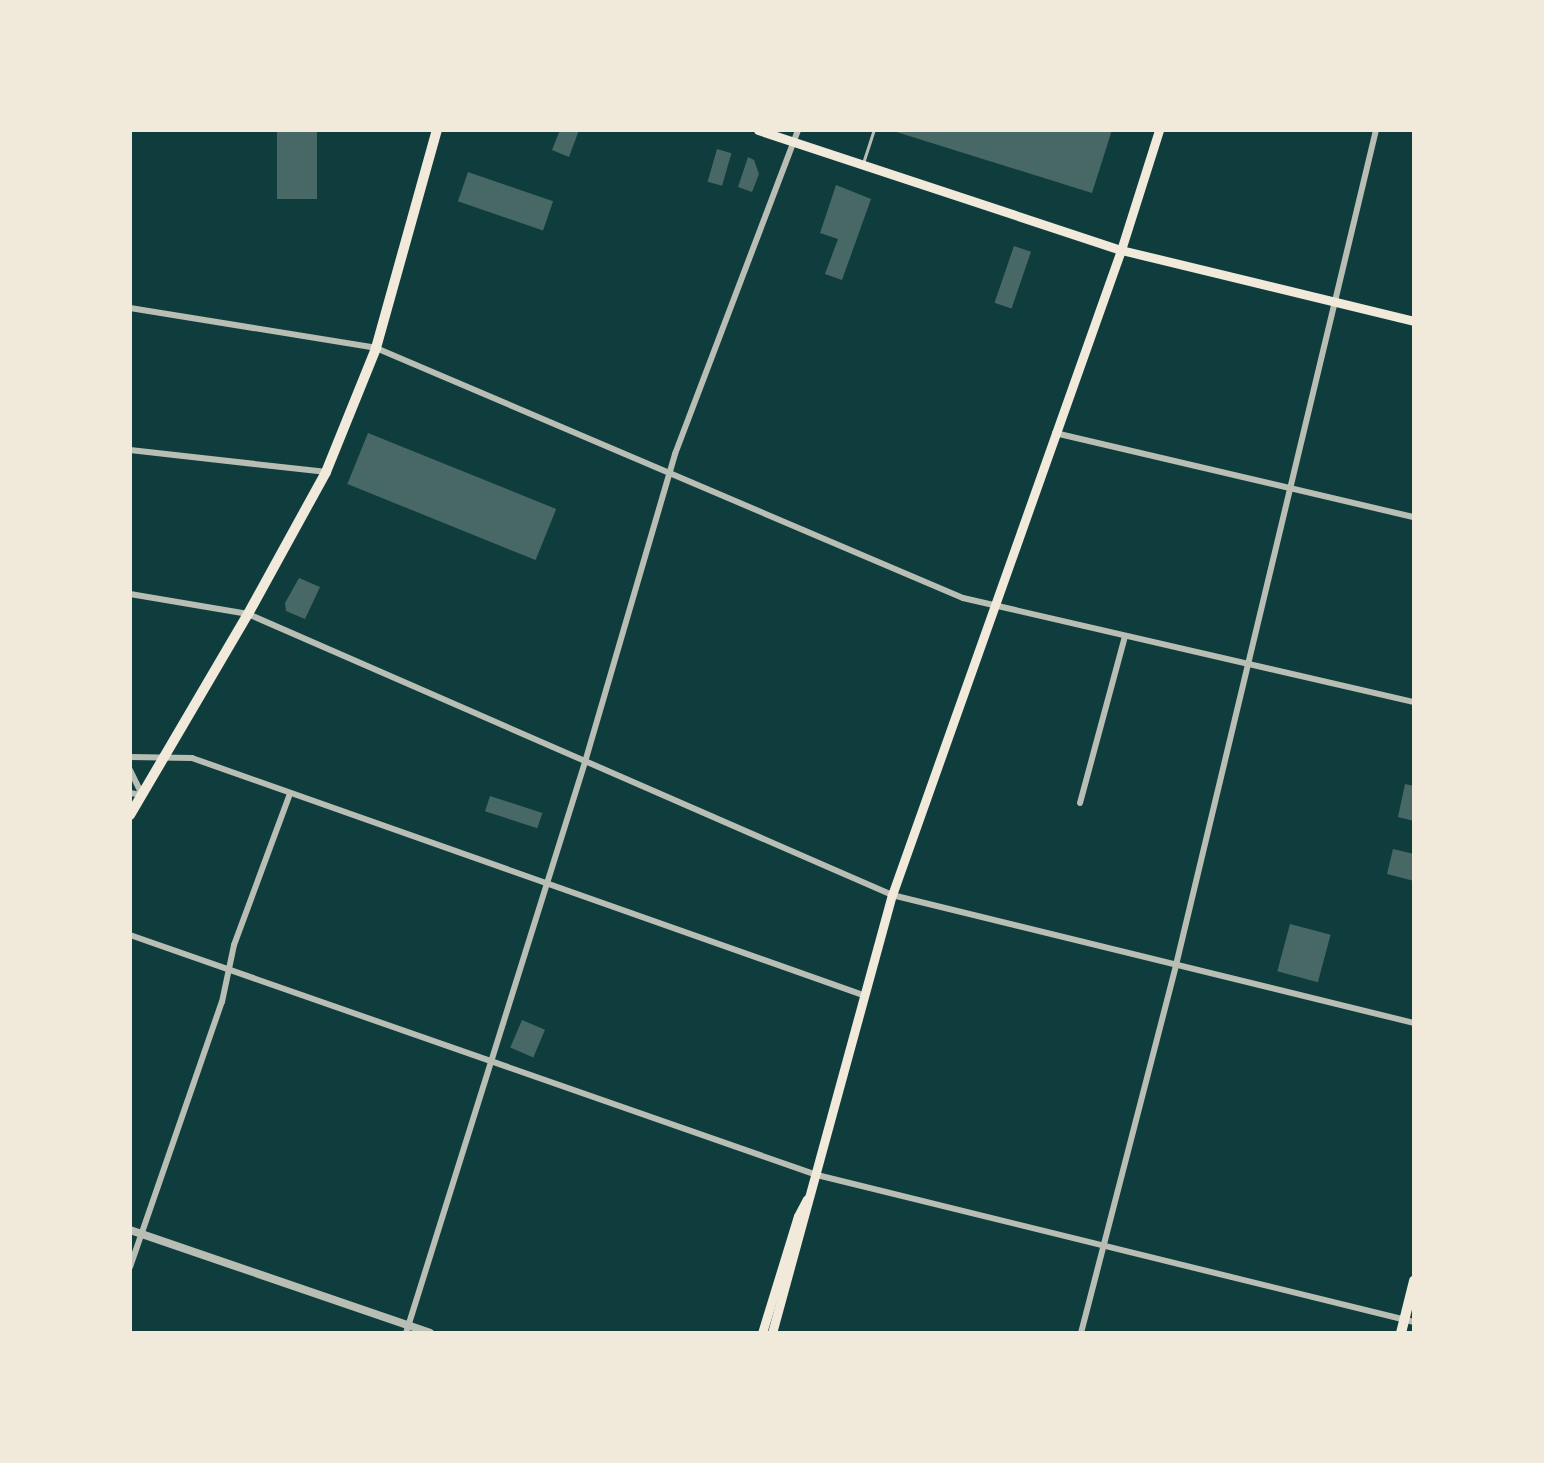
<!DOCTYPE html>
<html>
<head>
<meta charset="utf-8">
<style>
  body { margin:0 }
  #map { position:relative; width:1544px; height:1463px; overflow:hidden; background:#0f3d3e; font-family:"Roboto Condensed",sans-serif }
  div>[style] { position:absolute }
  .building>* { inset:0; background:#486865; transform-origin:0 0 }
  .service>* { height:3px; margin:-1.5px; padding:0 1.5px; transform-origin:1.5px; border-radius:1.5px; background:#b8beb3 }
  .minor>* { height:6px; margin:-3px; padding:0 3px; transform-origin:3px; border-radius:3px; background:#b8beb3 }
  .tertiary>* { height:8px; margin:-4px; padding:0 4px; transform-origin:4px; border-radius:4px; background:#b8beb3 }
  .secondary>* { height:9px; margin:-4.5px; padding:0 4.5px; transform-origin:4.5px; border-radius:4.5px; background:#f1e9da }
  .primary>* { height:10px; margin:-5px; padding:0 5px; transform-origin:5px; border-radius:5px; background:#f1e9da }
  span { translate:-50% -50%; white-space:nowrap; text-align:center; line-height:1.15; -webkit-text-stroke:6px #f1e9da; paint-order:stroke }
  .frame { position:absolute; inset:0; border:132px solid #f1e9da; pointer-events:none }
</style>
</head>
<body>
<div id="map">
  <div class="building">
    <i style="left:277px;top:130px;width:40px;height:69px"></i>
    <i style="clip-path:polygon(560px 130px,579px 130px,569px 157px,552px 150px)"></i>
    <i style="clip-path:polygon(890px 130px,1112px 130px,1092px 193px)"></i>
    <i style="left:717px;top:149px;width:15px;height:34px;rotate:16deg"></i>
    <i style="clip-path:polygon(748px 157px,754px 160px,759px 174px,752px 192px,738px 187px)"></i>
    <i style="left:468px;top:172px;width:90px;height:31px;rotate:19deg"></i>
    <i style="clip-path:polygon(836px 185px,871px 199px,842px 280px,825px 274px,838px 239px,820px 233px)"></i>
    <i style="left:1014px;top:246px;width:18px;height:60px;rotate:19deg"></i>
    <i style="left:368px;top:433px;width:203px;height:55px;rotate:22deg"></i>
    <i style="clip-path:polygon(299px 578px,320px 587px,305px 619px,286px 611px,285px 603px)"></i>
    <i style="clip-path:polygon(1405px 784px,1414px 786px,1414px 821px,1398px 817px)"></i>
    <i style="left:490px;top:796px;width:55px;height:16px;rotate:18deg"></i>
    <i style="clip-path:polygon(1393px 849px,1414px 854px,1414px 881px,1387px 874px)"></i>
    <i style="left:1290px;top:924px;width:42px;height:49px;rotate:15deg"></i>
    <i style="left:522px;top:1020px;width:25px;height:30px;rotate:23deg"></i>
  </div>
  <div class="service">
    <i style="left:863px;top:163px;width:35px;rotate:-72deg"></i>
  </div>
  <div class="minor">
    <i style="left:130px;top:308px;width:249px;rotate:9.2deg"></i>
    <i style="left:376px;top:348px;width:638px;rotate:23.07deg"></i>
    <i style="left:963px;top:598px;width:463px;rotate:13deg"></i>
    <i style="left:1055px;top:433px;width:369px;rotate:13.2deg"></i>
    <i style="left:130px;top:450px;width:196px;rotate:6.4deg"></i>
    <i style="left:130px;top:594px;width:120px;rotate:9.6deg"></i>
    <i style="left:248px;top:614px;width:703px;rotate:23.57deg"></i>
    <i style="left:892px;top:895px;width:537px;rotate:13.78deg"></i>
    <i style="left:130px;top:757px;width:62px;rotate:0.9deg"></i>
    <i style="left:192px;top:758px;width:712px;rotate:19.45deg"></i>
    <i style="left:130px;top:770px;width:28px;rotate:64deg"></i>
    <i style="left:130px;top:793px;width:12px;rotate:9deg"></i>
    <i style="left:1080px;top:803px;width:173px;rotate:-74.9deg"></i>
    <i style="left:130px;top:935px;width:728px;rotate:19.26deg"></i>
    <i style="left:817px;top:1175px;width:615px;rotate:13.83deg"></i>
    <i style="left:130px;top:1267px;width:281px;rotate:-70.9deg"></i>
    <i style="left:222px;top:1002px;width:58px;rotate:-78.1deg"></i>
    <i style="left:234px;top:945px;width:161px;rotate:-69.7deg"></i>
    <i style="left:406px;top:1333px;width:598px;rotate:-72.59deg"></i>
    <i style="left:585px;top:762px;width:321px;rotate:-73.7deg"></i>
    <i style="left:675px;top:454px;width:347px;rotate:-69.2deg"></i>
    <i style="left:1081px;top:1333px;width:380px;rotate:-75.5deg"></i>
    <i style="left:1176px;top:965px;width:859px;rotate:-76.53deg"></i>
  </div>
  <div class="tertiary">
    <i style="left:130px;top:1230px;width:317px;rotate:18.9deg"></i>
  </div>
  <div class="secondary">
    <i style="left:758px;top:130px;width:382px;rotate:18.3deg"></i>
    <i style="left:1121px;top:250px;width:301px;rotate:13.6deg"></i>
    <i style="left:762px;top:1333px;width:122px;rotate:-72.9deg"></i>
    <i style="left:798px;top:1216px;width:19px;rotate:-62deg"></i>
    <i style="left:772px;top:1333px;width:454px;rotate:-74.7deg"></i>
    <i style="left:892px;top:895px;width:684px;rotate:-70.45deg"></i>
    <i style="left:1121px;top:250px;width:126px;rotate:-72.4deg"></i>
  </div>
  <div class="primary">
    <i style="left:130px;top:815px;width:233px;rotate:-59.6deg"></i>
    <i style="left:248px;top:614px;width:162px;rotate:-61.2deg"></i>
    <i style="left:326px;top:472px;width:134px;rotate:-68deg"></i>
    <i style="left:376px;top:348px;width:226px;rotate:-74.4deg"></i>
    <i style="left:1401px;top:1333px;width:54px;rotate:-76deg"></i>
  </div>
  <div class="frame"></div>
</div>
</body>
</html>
